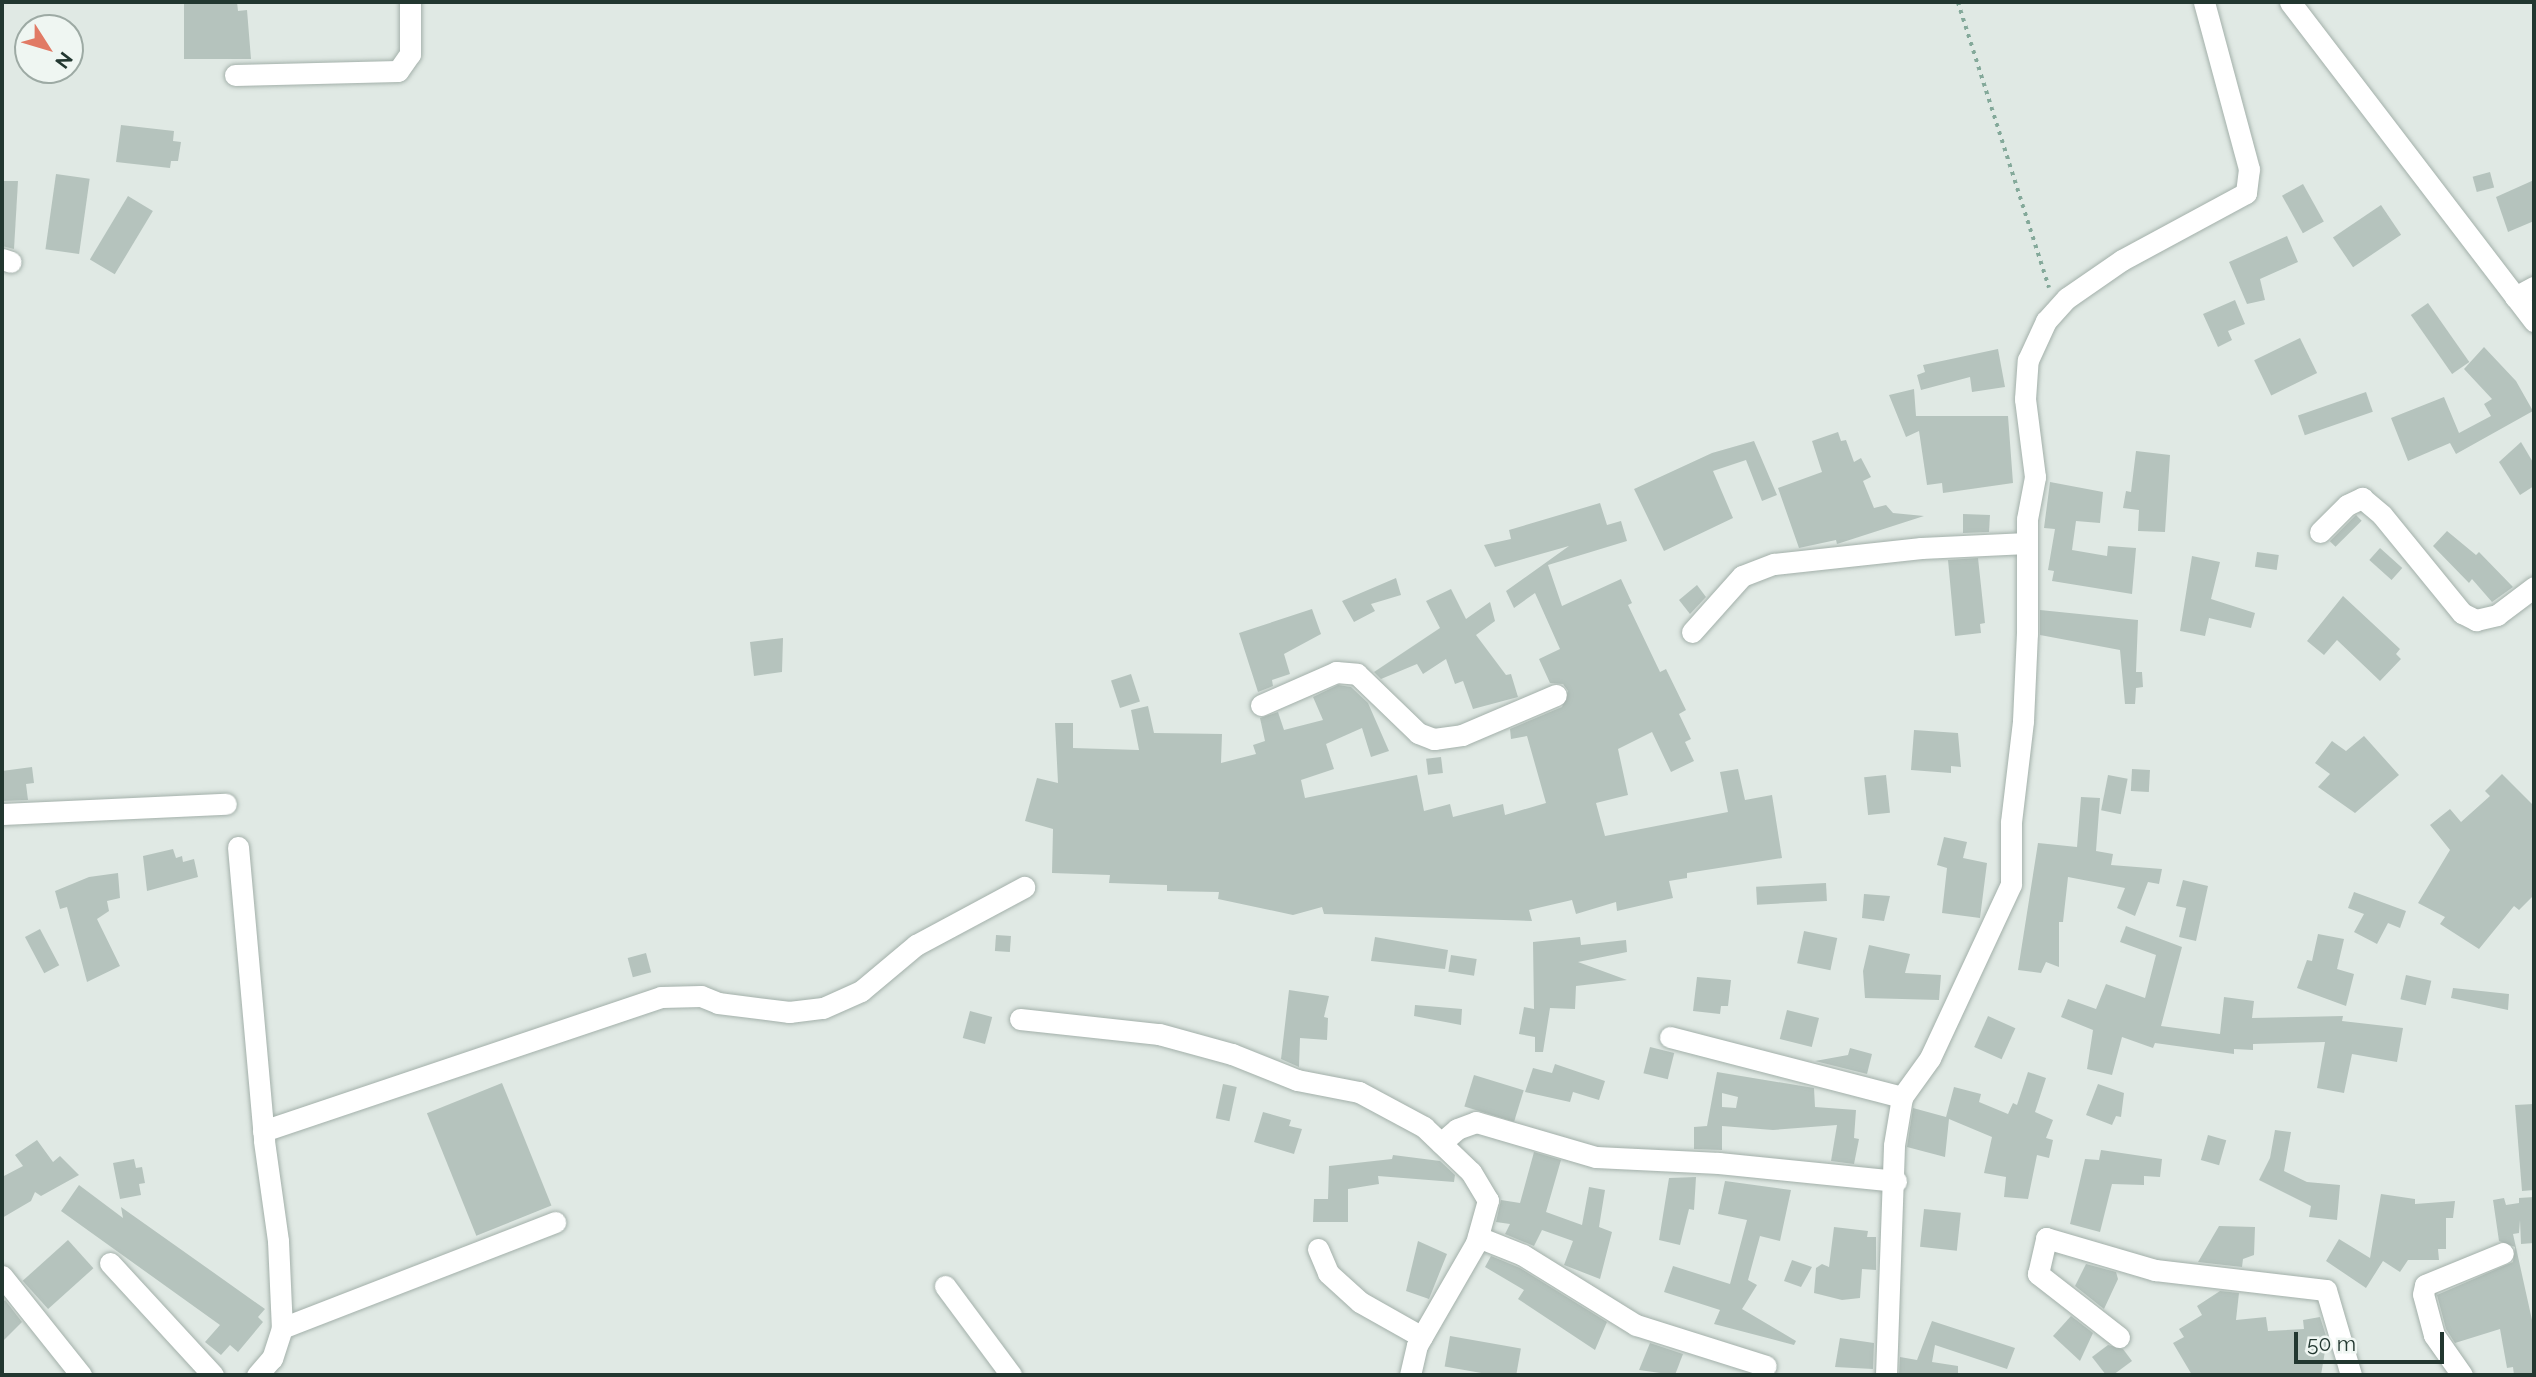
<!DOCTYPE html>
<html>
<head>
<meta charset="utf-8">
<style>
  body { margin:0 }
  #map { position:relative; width:2536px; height:1377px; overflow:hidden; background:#e0e9e4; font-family:Raleway,sans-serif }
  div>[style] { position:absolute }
  .building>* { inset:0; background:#b5c3bd; transform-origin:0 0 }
  .path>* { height:3.5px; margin-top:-1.75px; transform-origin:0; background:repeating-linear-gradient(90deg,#84a99a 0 3.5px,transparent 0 8.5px) }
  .roads { filter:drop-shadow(0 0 2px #a3b0aa) drop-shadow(0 0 2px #a3b0aa) }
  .minor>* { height:21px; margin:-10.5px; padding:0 10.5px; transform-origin:10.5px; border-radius:10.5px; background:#fff }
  span { translate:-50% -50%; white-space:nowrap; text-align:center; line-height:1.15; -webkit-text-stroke:7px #eff6f2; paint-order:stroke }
  .frame { position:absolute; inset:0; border:4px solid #223730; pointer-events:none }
  .north { position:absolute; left:14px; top:14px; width:70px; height:70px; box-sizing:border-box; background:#eff6f2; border:2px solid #9daaa4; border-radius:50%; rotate:127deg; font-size:19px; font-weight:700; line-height:28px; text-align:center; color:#223730 }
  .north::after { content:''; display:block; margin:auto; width:24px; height:32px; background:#e17a65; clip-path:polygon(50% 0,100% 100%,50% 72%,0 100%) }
  .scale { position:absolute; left:2294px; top:1332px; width:150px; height:32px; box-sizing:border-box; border:4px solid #223730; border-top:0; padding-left:9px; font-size:21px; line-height:24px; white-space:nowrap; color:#223730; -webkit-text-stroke:5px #eff6f2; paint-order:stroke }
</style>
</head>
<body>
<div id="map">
  <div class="building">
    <i style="clip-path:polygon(184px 2px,237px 2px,238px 11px,247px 10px,251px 59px,184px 59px)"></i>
    <i style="clip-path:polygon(121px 125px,174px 131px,173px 141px,181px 142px,178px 161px,171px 161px,170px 168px,116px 162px)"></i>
    <i style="left:2490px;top:172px;width:16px;height:18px;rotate:75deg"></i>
    <i style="left:56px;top:174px;width:34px;height:76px;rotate:8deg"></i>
    <i style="clip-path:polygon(2534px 180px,2534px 221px,2508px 232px,2496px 197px)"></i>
    <i style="clip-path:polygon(2px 181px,18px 181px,14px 249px,2px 246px)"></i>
    <i style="left:2303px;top:184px;width:43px;height:24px;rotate:61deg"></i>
    <i style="left:128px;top:196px;width:29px;height:74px;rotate:31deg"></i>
    <i style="left:2381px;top:205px;width:36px;height:58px;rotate:56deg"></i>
    <i style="clip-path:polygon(2287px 236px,2298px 262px,2260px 279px,2265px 300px,2247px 304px,2229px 262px)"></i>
    <i style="clip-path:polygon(2235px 300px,2245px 324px,2228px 331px,2232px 340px,2218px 347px,2203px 314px)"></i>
    <i style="left:2428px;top:303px;width:72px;height:21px;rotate:55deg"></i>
    <i style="left:2300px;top:338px;width:39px;height:51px;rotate:64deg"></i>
    <i style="clip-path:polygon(2484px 347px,2516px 381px,2533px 411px,2456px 454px,2450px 443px,2408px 461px,2391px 418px,2444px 397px,2459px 433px,2491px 416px,2484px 404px,2492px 399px,2464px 369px)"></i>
    <i style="clip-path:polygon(1998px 349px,2005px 387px,1972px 392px,1970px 377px,1921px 390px,1917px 375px,1925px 372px,1923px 365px)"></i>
    <i style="clip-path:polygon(1914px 389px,1916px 416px,2008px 416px,2013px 483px,1943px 493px,1942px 483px,1927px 485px,1919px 431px,1906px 437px,1889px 395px)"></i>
    <i style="left:2366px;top:392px;width:21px;height:72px;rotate:71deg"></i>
    <i style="clip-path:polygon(1838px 432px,1841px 441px,1846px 440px,1854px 462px,1861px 458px,1871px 477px,1863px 481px,1874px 508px,1886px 505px,1893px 513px,1924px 516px,1837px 544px,1836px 540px,1799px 548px,1778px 488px,1822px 472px,1812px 441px)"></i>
    <i style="clip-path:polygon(1754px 441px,1777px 495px,1762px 501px,1746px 460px,1713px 471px,1733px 518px,1664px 551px,1634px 489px,1712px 453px)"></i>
    <i style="clip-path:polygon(2521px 442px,2534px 464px,2534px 486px,2520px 495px,2499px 462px)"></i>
    <i style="clip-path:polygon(2136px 451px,2170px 455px,2165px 532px,2138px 531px,2139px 510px,2123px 508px,2126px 491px,2131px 492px)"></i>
    <i style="clip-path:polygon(2050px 482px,2103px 492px,2100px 523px,2076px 521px,2072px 550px,2107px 556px,2108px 546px,2136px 548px,2132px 594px,2052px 581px,2054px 571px,2048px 570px,2055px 529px,2044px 528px)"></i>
    <i style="clip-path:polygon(1600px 503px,1607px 525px,1621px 521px,1627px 541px,1548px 565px,1562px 606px,1621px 579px,1632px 603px,1628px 605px,1660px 672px,1666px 669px,1686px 710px,1679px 714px,1691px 739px,1685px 742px,1694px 761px,1671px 772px,1652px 732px,1618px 749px,1628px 795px,1596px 803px,1605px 836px,1728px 812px,1720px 772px,1738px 769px,1745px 800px,1772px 795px,1782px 858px,1687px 873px,1687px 878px,1669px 881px,1673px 898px,1617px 911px,1616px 902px,1576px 914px,1572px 900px,1529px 910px,1532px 921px,1324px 914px,1322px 907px,1293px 915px,1218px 899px,1219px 892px,1167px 891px,1167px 885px,1109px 883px,1110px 875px,1052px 873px,1053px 829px,1025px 821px,1037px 778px,1058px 783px,1055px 723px,1073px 723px,1073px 748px,1139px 750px,1131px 710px,1148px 706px,1154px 733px,1222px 734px,1221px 763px,1256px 754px,1253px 745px,1265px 741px,1260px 718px,1278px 712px,1284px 730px,1323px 720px,1313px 697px,1338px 685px,1351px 687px,1368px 703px,1389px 751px,1371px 757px,1362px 728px,1326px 744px,1334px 769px,1301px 780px,1305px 798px,1417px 775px,1424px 811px,1450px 804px,1453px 817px,1503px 804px,1505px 815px,1546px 803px,1527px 736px,1511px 739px,1510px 729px,1562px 707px,1568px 691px,1563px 684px,1550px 683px,1539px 659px,1560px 649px,1535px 593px,1514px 608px,1506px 591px,1569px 546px,1495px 567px,1484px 545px,1511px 539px,1509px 530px)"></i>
    <i style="clip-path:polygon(1963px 514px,1990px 515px,1989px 532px,1963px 533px)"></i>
    <i style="left:2356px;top:515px;width:8px;height:37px;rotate:45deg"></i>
    <i style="clip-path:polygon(2447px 531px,2476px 555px,2479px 552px,2513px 587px,2492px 602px,2472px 579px,2469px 583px,2433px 546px)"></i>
    <i style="left:2380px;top:548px;width:30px;height:16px;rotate:42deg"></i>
    <i style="left:2257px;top:552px;width:22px;height:15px;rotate:8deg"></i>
    <i style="clip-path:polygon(2192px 556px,2220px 562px,2211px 599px,2255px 613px,2251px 628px,2209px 618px,2205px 636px,2180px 631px)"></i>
    <i style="clip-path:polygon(1978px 558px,1985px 623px,1980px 624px,1981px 633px,1955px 636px,1948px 560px)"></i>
    <i style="clip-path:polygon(1396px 578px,1401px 595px,1371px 604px,1375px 611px,1354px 622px,1342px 601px)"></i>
    <i style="clip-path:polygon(1697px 585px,1706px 597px,1690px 614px,1679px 600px)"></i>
    <i style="clip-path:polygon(1451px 589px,1466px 619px,1490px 602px,1495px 621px,1476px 635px,1506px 675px,1511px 674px,1518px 697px,1473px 709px,1463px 681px,1455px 684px,1446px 659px,1423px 674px,1417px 664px,1381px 679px,1374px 672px,1440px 628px,1426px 601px)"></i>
    <i style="clip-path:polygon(2343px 596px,2400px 649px,2396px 654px,2401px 659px,2380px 681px,2337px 640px,2324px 655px,2307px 641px)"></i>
    <i style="clip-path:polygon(1312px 609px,1321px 634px,1284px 654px,1290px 674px,1272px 680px,1273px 686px,1258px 692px,1239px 633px)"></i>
    <i style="clip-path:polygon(2040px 610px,2138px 620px,2136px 672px,2142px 672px,2143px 687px,2136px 688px,2135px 704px,2125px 704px,2120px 650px,2040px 635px)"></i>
    <i style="clip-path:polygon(783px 638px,782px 672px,754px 676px,750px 642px)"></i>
    <i style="left:1131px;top:674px;width:29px;height:21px;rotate:72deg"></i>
    <i style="clip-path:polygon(1914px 730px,1958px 733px,1961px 767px,1951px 766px,1951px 773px,1911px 770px)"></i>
    <i style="clip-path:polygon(2364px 736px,2399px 775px,2355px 813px,2318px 787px,2330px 774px,2315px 763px,2332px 741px,2346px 751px)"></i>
    <i style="left:1441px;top:757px;width:16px;height:15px;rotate:83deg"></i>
    <i style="clip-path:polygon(32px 767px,34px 783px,26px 784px,28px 800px,2px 801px,2px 771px)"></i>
    <i style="left:2132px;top:769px;width:18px;height:22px;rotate:3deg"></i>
    <i style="clip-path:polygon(2502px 774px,2534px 806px,2534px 895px,2519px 910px,2514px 906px,2479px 949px,2440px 924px,2445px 917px,2418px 903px,2450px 850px,2430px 825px,2450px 809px,2461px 822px,2490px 796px,2485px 791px)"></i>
    <i style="left:1886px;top:775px;width:38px;height:22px;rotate:84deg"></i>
    <i style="left:2108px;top:775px;width:20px;height:36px;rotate:11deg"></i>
    <i style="clip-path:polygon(2081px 797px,2100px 798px,2096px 851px,2113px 854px,2111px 865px,2162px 869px,2159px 884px,2148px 882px,2135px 916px,2117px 908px,2125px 888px,2068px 877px,2063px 922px,2059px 922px,2059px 967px,2046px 962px,2041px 973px,2018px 970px,2038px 843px,2077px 847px)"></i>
    <i style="clip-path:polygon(1944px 837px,1967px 842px,1963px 858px,1987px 863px,1980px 918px,1942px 913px,1947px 868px,1937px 865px)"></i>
    <i style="clip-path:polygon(173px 849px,176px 858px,182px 856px,183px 862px,194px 859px,198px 877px,147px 891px,143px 856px)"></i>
    <i style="clip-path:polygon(118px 873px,120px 898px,107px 901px,109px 911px,97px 919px,120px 966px,87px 982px,67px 907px,60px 909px,55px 891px,89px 877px)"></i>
    <i style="clip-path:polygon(2183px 880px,2208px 886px,2196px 941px,2179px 937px,2186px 908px,2176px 906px)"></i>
    <i style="left:1826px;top:883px;width:18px;height:70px;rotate:87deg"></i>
    <i style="clip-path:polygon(2354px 892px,2406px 911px,2400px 928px,2388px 923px,2377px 944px,2354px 932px,2364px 914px,2348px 908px)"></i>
    <i style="clip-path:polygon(1864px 894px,1890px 896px,1884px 921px,1862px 918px)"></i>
    <i style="clip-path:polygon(2126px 926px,2182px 947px,2161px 1026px,2220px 1034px,2224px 997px,2254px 1001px,2252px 1018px,2343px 1016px,2342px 1021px,2403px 1028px,2397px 1062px,2352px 1054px,2344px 1093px,2317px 1088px,2325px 1042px,2253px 1044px,2253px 1050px,2234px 1049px,2234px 1054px,2155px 1043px,2153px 1048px,2122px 1037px,2112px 1075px,2087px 1069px,2093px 1030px,2061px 1017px,2068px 999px,2096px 1009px,2106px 984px,2145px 998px,2156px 955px,2120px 942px)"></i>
    <i style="left:40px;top:929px;width:41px;height:17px;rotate:62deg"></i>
    <i style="left:1804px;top:931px;width:34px;height:33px;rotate:12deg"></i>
    <i style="clip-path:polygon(2318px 934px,2344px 939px,2337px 969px,2354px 974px,2346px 1006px,2297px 988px,2307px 960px,2312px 961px)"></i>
    <i style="left:996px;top:935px;width:15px;height:16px;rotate:4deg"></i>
    <i style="clip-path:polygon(1375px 937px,1448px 950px,1445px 969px,1371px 961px)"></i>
    <i style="clip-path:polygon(1580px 937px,1581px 945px,1626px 940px,1627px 952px,1578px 962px,1627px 980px,1576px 986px,1575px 1009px,1550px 1008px,1543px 1052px,1535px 1052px,1535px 1037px,1519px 1034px,1524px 1007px,1534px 1009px,1533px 942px)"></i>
    <i style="clip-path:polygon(1869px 945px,1910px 954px,1905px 973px,1941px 975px,1939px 1000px,1865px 998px,1863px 971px)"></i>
    <i style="left:646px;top:953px;width:20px;height:19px;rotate:75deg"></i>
    <i style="left:1451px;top:955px;width:26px;height:17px;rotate:9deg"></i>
    <i style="left:2406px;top:975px;width:26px;height:25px;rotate:13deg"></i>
    <i style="clip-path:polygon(1697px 977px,1731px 980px,1728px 1006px,1721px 1006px,1720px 1014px,1693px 1011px)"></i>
    <i style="clip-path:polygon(2453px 988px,2509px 994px,2508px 1010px,2451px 998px)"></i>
    <i style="clip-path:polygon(1289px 990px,1329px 996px,1324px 1017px,1328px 1018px,1327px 1040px,1300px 1038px,1299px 1067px,1281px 1059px)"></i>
    <i style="clip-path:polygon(1415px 1005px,1462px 1009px,1461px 1025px,1414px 1016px)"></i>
    <i style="left:1787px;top:1010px;width:33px;height:30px;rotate:14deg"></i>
    <i style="left:970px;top:1011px;width:23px;height:28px;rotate:15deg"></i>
    <i style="left:1988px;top:1016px;width:30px;height:34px;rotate:24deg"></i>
    <i style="left:1650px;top:1047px;width:25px;height:27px;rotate:14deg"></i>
    <i style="clip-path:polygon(1850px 1048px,1872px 1054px,1867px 1074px,1815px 1061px,1848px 1055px)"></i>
    <i style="clip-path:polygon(1555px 1064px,1605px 1081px,1599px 1100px,1573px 1092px,1570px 1102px,1525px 1092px,1533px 1068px,1552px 1073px)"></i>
    <i style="clip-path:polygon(evenodd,1717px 1072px,1814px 1088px,1815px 1107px,1856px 1110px,1854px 1138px,1859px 1139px,1854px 1164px,1831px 1161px,1837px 1125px,1773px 1130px,1722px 1126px,1722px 1150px,1694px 1149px,1694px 1127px,1707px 1126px,1717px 1072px,1722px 1093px,1738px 1097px,1736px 1108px,1722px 1107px,1722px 1093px)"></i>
    <i style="clip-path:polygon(2028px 1072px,2046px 1078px,2035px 1112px,2053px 1120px,2046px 1138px,2053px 1140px,2049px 1158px,2037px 1155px,2028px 1199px,2004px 1197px,2006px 1177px,1984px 1173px,1992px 1137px,1949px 1119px,1945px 1157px,1907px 1147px,1913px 1108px,1946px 1117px,1954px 1087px,1981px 1094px,1979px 1102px,2008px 1114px,2013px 1103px,2017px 1105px)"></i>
    <i style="left:1474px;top:1075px;width:52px;height:33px;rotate:17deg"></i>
    <i style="left:502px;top:1083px;width:132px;height:81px;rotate:68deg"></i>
    <i style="left:1223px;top:1084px;width:14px;height:35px;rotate:12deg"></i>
    <i style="clip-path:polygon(2098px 1084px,2124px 1093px,2121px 1117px,2116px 1116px,2112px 1125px,2086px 1115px)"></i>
    <i style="clip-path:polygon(2534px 1104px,2534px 1190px,2522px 1191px,2515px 1105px)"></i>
    <i style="clip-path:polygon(1263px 1112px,1291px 1120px,1289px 1126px,1302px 1129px,1294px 1154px,1254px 1142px)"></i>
    <i style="clip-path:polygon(2275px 1130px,2291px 1132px,2284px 1171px,2307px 1182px,2340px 1185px,2337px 1220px,2309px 1217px,2311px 1206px,2259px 1180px,2270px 1158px)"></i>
    <i style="left:2208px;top:1135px;width:19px;height:26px;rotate:16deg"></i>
    <i style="clip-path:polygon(37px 1140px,53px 1162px,60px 1156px,79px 1175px,41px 1196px,35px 1192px,31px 1201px,2px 1218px,2px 1177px,23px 1166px,15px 1155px)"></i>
    <i style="clip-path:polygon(2101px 1150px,2162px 1159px,2160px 1177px,2144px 1176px,2144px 1185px,2112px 1184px,2100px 1232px,2070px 1224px,2085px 1159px,2099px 1160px)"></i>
    <i style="clip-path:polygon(1534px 1152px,1561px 1160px,1546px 1212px,1582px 1225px,1589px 1187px,1605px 1190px,1599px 1227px,1612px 1232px,1600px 1279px,1564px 1265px,1573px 1241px,1542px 1230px,1534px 1246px,1505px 1234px,1510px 1224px,1496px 1222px,1501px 1200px,1520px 1203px)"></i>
    <i style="clip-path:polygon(1393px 1155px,1440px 1161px,1455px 1175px,1454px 1182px,1378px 1176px,1379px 1184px,1348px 1189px,1348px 1222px,1313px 1222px,1314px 1199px,1328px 1199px,1329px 1166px,1392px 1159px)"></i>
    <i style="clip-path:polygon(134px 1159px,136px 1168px,142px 1167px,145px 1183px,139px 1184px,141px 1195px,120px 1199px,113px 1163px)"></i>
    <i style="clip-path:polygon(1696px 1177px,1694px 1210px,1689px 1209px,1680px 1245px,1659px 1240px,1669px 1178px)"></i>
    <i style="clip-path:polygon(1725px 1181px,1791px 1190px,1780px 1241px,1760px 1236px,1748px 1280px,1757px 1285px,1742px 1309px,1796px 1341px,1794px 1345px,1714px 1324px,1720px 1310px,1664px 1292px,1673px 1266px,1730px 1284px,1747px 1220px,1718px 1214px)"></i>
    <i style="clip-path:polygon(79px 1185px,123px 1218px,121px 1207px,265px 1309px,258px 1317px,263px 1322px,238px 1352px,230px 1345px,221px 1355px,205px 1342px,220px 1325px,61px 1211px)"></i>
    <i style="clip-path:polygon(2381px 1194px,2415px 1199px,2415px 1204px,2455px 1201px,2453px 1218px,2446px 1218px,2446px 1249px,2438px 1249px,2439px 1260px,2408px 1260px,2400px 1272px,2383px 1261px,2366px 1288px,2326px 1261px,2339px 1239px,2370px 1258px)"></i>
    <i style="clip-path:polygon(2534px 1197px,2534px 1243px,2521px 1244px,2520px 1220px,2519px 1233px,2513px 1234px,2534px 1329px,2534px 1375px,2514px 1375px,2513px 1367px,2507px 1368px,2500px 1329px,2455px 1343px,2446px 1329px,2437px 1295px,2513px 1262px,2515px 1247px,2499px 1241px,2493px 1200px,2504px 1198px,2506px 1205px,2519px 1203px,2519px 1198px)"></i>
    <i style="left:1924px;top:1209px;width:37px;height:38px;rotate:6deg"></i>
    <i style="clip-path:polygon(2219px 1226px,2255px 1227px,2254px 1255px,2243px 1259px,2242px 1267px,2198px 1262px)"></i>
    <i style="clip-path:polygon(1834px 1227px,1868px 1231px,1867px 1237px,1876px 1237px,1876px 1270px,1862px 1269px,1860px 1298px,1842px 1300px,1814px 1293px,1816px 1268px,1822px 1264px,1829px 1267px)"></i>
    <i style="left:68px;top:1240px;width:38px;height:61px;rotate:48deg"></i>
    <i style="clip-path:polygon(1418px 1241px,1447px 1254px,1429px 1299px,1406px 1291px)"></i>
    <i style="clip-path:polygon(1491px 1256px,1520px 1268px,1607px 1322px,1595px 1350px,1518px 1299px,1524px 1290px,1485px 1267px)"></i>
    <i style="clip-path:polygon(1792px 1260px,1812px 1267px,1801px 1287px,1784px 1281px)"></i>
    <i style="clip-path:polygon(2086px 1264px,2116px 1272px,2118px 1279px,2104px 1309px,2075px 1286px)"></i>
    <i style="clip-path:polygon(2220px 1291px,2239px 1293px,2236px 1320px,2266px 1317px,2268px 1331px,2304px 1329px,2303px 1320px,2320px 1317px,2327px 1339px,2321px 1375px,2192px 1375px,2173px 1343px,2184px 1337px,2179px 1329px,2202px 1315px,2197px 1306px)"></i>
    <i style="clip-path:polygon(5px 1300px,22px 1322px,2px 1342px,2px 1303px)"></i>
    <i style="clip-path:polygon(2071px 1316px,2093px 1333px,2080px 1361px,2053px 1336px)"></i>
    <i style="clip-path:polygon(1932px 1321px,2015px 1348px,2007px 1369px,1935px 1345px,1932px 1362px,1958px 1366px,1958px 1375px,1899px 1375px,1900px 1357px,1917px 1360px)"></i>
    <i style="left:1450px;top:1336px;width:72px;height:31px;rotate:10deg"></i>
    <i style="clip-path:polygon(1840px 1338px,1874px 1343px,1873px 1369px,1835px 1367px)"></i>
    <i style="clip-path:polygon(1650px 1343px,1683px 1354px,1675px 1375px,1639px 1370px)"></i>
    <i style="clip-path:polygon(2108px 1345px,2123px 1349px,2132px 1361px,2113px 1375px,2106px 1375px,2092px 1357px)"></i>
  </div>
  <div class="path">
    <i style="left:1958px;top:2px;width:300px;rotate:72.3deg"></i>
  </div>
  <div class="roads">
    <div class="minor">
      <i style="left:2290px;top:2px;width:402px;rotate:52.6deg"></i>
      <i style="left:235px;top:75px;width:163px;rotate:-1.4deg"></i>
      <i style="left:398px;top:71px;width:21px;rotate:-55deg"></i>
      <i style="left:410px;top:54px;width:52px;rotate:-90deg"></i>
      <i style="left:2px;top:259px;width:9px;rotate:18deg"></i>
      <i style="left:2515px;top:297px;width:21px;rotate:-28deg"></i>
      <i style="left:2320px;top:532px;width:38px;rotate:-45deg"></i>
      <i style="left:2347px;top:505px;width:17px;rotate:-25deg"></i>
      <i style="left:2362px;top:498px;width:26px;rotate:40deg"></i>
      <i style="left:2382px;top:515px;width:127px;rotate:50.8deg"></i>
      <i style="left:2462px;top:613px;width:16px;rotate:27deg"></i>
      <i style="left:2476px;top:620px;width:22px;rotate:-13deg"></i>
      <i style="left:2497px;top:615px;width:46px;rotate:-37.1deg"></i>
      <i style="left:1692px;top:632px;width:75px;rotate:-48.2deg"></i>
      <i style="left:1742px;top:576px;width:34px;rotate:-21deg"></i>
      <i style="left:1774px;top:564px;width:148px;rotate:-6.2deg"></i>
      <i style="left:1921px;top:548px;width:106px;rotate:-2.7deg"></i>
      <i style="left:1261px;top:705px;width:82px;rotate:-23.7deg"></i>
      <i style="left:1336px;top:672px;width:21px;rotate:5deg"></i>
      <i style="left:1357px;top:674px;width:85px;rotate:44deg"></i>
      <i style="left:1418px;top:733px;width:17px;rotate:21deg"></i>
      <i style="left:1434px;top:739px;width:28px;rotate:-8deg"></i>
      <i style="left:1462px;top:735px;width:102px;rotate:-23.1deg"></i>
      <i style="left:2px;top:814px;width:224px;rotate:-2.6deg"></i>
      <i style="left:238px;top:847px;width:295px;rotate:84.9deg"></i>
      <i style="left:264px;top:1141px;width:101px;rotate:82deg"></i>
      <i style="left:278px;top:1241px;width:87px;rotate:87.4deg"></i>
      <i style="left:282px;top:1328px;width:32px;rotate:108deg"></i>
      <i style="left:272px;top:1358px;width:23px;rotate:131deg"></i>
      <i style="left:1020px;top:1019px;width:140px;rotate:6.2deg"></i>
      <i style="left:1159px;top:1034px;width:76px;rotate:15.3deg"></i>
      <i style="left:1232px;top:1054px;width:70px;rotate:21.8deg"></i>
      <i style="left:1297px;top:1080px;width:63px;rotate:11deg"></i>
      <i style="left:1359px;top:1092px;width:74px;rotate:28.3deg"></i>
      <i style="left:1424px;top:1127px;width:65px;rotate:43.8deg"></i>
      <i style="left:1471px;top:1172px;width:33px;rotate:59deg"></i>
      <i style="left:1488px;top:1200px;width:45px;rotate:105.6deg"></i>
      <i style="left:1476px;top:1243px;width:118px;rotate:120deg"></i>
      <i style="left:1417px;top:1345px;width:31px;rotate:103deg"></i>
      <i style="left:1670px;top:1037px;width:240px;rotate:14.5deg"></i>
      <i style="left:263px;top:1131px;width:420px;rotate:-18.6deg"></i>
      <i style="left:661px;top:997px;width:40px;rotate:-1.4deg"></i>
      <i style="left:701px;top:996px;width:18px;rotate:22deg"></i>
      <i style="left:718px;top:1003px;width:72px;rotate:7.2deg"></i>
      <i style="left:789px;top:1012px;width:34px;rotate:-7deg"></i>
      <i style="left:823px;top:1008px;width:42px;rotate:-24.1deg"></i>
      <i style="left:861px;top:991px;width:72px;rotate:-39.9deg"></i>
      <i style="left:916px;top:945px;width:123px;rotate:-28.2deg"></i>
      <i style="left:1441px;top:1143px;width:21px;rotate:-41deg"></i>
      <i style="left:1457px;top:1129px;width:20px;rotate:-20deg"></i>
      <i style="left:1476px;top:1122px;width:125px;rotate:16.3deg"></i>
      <i style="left:1596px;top:1157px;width:123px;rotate:2.8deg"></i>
      <i style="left:1719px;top:1163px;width:178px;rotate:5.8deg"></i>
      <i style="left:1478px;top:1237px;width:48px;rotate:21.8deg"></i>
      <i style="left:1523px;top:1255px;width:133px;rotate:31.8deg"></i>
      <i style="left:1636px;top:1325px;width:136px;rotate:17.5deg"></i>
      <i style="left:1318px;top:1249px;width:26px;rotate:67deg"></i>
      <i style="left:1328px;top:1273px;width:43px;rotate:42.2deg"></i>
      <i style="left:1360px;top:1302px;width:71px;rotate:29.4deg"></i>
      <i style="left:110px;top:1263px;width:152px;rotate:47.4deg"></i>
      <i style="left:2px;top:1276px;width:127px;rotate:51.4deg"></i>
      <i style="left:945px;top:1286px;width:111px;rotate:53.4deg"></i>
      <i style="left:282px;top:1328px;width:293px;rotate:-21.2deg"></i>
      <i style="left:2119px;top:1337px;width:103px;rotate:-142.1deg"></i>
      <i style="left:2038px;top:1274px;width:37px;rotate:-77deg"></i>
      <i style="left:2046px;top:1238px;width:114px;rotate:16.4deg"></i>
      <i style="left:2155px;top:1270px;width:172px;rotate:6.7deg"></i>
      <i style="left:2326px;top:1290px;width:89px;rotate:73.6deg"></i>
      <i style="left:1886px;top:1375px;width:230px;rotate:-88deg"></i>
      <i style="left:1894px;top:1145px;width:49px;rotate:-80.5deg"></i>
      <i style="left:1902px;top:1097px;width:48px;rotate:-54.3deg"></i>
      <i style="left:1930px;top:1058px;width:192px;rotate:-65deg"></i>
      <i style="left:2011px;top:884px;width:62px;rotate:-90deg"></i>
      <i style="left:2011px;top:822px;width:102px;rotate:-83.2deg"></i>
      <i style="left:2023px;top:721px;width:88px;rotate:-87.4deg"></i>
      <i style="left:2027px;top:633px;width:114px;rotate:-90deg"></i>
      <i style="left:2027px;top:519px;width:43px;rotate:-79.2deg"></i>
      <i style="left:2035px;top:477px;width:79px;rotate:-97.3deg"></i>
      <i style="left:2025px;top:399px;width:39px;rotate:-86deg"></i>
      <i style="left:2028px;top:360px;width:43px;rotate:-65.2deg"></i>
      <i style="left:2046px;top:321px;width:31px;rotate:-48deg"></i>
      <i style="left:2067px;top:298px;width:67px;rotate:-34.6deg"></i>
      <i style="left:2122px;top:260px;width:141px;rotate:-28.4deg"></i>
      <i style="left:2246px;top:193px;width:24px;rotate:-83deg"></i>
      <i style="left:2249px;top:169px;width:173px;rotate:-105.1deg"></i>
      <i style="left:2462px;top:1375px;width:49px;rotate:-125deg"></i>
      <i style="left:2434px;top:1335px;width:42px;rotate:-105deg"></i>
      <i style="left:2423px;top:1294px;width:9px;rotate:-77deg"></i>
      <i style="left:2425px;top:1285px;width:84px;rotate:-22.3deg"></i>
    </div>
  </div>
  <div class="frame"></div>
  <div class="north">N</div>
  <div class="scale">50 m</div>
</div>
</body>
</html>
